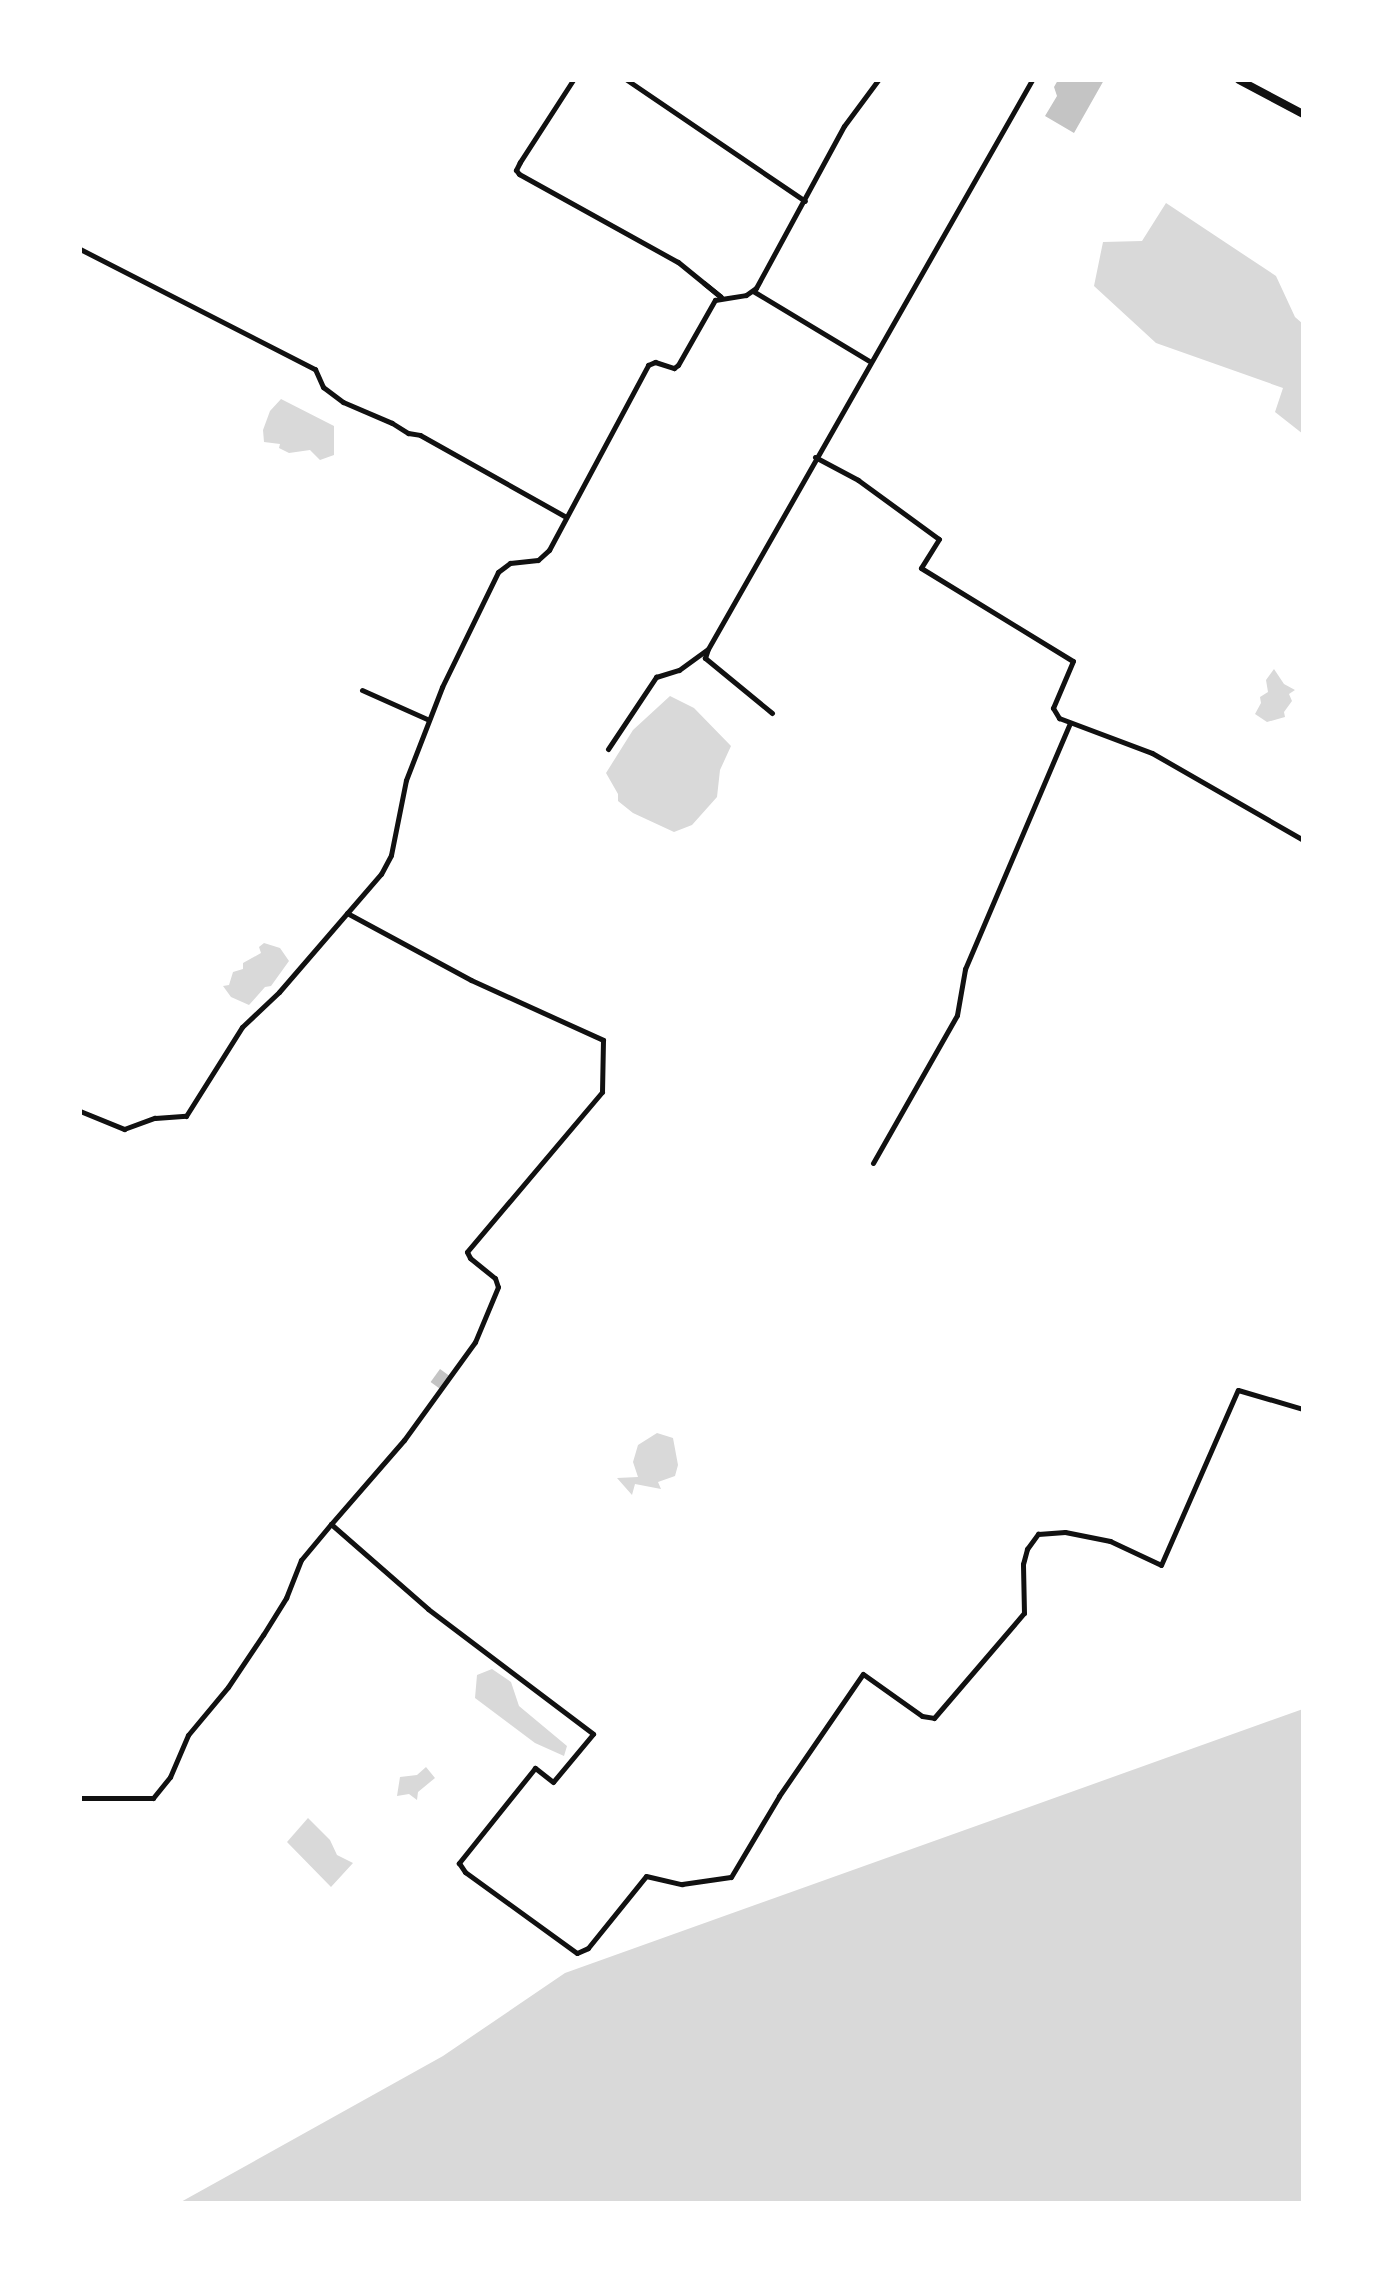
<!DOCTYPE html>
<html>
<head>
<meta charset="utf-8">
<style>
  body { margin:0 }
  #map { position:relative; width:1383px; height:2283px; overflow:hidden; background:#fff; font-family:Figtree,sans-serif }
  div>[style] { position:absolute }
  .water>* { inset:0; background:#d9d9d9 }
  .building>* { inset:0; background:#c4c4c4; transform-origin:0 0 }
  .minor>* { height:5px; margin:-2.5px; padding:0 2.5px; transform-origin:2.5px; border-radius:2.5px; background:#111 }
  .primary>* { height:8px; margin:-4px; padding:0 4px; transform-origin:4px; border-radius:4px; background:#111 }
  span { translate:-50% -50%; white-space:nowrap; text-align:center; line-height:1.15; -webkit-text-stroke:8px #fff; paint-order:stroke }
  .frame { position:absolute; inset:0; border:82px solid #fff; pointer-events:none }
</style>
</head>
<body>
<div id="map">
  <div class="water">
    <i style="clip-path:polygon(1166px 203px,1276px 276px,1295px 317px,1303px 324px,1303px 434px,1275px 412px,1283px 388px,1156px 343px,1094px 286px,1103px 242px,1142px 241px)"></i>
    <i style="clip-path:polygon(281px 399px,334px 426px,334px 455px,320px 460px,310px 450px,289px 453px,279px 448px,280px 444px,264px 442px,263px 430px,270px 411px)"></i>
    <i style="clip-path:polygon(1274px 669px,1284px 684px,1295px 690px,1289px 694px,1292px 701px,1284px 712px,1285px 717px,1267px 722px,1255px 714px,1261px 703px,1260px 697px,1268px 692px,1266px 680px)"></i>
    <i style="clip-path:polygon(670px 696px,694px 708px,731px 746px,720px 770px,717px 797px,692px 825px,674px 832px,633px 813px,618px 801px,618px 794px,606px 773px,633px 730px)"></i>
    <i style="clip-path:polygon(264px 943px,280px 948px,289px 961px,271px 986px,265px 987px,249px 1005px,231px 997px,223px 986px,229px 985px,233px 972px,243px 969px,243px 963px,261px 953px,259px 947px)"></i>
    <i style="clip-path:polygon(657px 1433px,673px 1438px,678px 1465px,675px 1476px,658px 1482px,661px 1489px,635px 1484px,632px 1495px,617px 1478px,638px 1477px,633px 1462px,638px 1445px)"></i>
    <i style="clip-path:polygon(492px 1669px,511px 1682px,519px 1706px,567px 1746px,564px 1756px,535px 1743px,475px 1698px,477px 1675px)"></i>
    <i style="clip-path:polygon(1303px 1709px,1303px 2203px,179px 2203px,443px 2056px,565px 1973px)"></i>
    <i style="clip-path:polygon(426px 1767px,435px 1778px,418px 1792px,417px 1800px,409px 1794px,397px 1796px,400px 1777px,417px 1775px)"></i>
    <i style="clip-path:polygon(308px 1818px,330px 1840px,337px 1855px,353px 1863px,331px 1887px,287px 1842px)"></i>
  </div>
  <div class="building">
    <i style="clip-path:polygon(1058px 80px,1104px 80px,1074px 133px,1045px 116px,1057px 96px,1054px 87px)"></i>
    <i style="left:440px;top:1369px;width:14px;height:16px;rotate:36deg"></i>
  </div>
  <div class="minor">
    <i style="left:573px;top:80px;width:98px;rotate:122.9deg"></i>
    <i style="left:520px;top:162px;width:9px;rotate:117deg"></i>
    <i style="left:516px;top:170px;width:5px;rotate:53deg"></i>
    <i style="left:519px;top:174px;width:182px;rotate:29deg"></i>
    <i style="left:678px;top:262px;width:55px;rotate:39.1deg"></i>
    <i style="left:721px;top:297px;width:22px;rotate:-141deg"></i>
    <i style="left:627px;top:80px;width:215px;rotate:34.2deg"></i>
    <i style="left:80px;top:249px;width:264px;rotate:27.1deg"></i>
    <i style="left:315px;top:369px;width:20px;rotate:66deg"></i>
    <i style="left:323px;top:387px;width:25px;rotate:37deg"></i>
    <i style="left:343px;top:402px;width:53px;rotate:23.2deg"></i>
    <i style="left:392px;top:423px;width:19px;rotate:32deg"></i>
    <i style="left:408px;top:433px;width:12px;rotate:9deg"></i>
    <i style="left:420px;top:435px;width:167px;rotate:29.3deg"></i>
    <i style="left:753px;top:291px;width:135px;rotate:31.1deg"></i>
    <i style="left:815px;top:457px;width:49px;rotate:28.1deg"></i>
    <i style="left:858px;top:480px;width:100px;rotate:36.1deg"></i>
    <i style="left:939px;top:539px;width:34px;rotate:122deg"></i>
    <i style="left:921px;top:568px;width:178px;rotate:31.5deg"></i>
    <i style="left:1073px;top:661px;width:51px;rotate:113.1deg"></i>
    <i style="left:1053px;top:708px;width:12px;rotate:59deg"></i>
    <i style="left:1059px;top:718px;width:99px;rotate:20.6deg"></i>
    <i style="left:1152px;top:753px;width:174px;rotate:29.9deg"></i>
    <i style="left:362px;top:690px;width:73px;rotate:24.1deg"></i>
    <i style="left:772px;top:713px;width:87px;rotate:-140.6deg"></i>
    <i style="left:705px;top:658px;width:9px;rotate:-72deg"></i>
    <i style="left:708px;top:649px;width:655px;rotate:-60.34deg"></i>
    <i style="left:608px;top:749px;width:87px;rotate:-56.3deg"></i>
    <i style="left:656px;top:677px;width:24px;rotate:-17deg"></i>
    <i style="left:679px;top:670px;width:34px;rotate:-36deg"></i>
    <i style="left:347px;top:913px;width:141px;rotate:28.4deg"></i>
    <i style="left:471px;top:980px;width:145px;rotate:24.4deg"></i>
    <i style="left:603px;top:1040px;width:52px;rotate:91.1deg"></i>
    <i style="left:602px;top:1092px;width:209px;rotate:130.2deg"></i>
    <i style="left:467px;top:1252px;width:7px;rotate:63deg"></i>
    <i style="left:470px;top:1258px;width:32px;rotate:39deg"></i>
    <i style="left:495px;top:1278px;width:9px;rotate:72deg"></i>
    <i style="left:498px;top:1287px;width:60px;rotate:112.7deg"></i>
    <i style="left:475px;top:1342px;width:121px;rotate:125.9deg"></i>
    <i style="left:404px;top:1440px;width:111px;rotate:131deg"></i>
    <i style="left:331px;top:1524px;width:129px;rotate:41.2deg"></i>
    <i style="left:428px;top:1609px;width:207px;rotate:37.1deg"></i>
    <i style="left:593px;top:1734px;width:62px;rotate:129.8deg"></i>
    <i style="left:553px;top:1782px;width:23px;rotate:-142deg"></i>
    <i style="left:535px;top:1768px;width:122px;rotate:128.7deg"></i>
    <i style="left:459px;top:1863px;width:11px;rotate:56deg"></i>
    <i style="left:465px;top:1872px;width:138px;rotate:35.9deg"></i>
    <i style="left:577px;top:1953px;width:12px;rotate:-24deg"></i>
    <i style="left:588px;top:1948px;width:92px;rotate:-51.1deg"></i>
    <i style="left:646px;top:1876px;width:37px;rotate:13deg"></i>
    <i style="left:682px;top:1884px;width:49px;rotate:-8.1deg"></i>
    <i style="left:731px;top:1877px;width:94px;rotate:-59.3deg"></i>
    <i style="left:779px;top:1796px;width:148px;rotate:-55.5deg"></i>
    <i style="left:863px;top:1674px;width:72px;rotate:35.4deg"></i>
    <i style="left:922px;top:1716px;width:12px;rotate:9deg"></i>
    <i style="left:934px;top:1718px;width:138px;rotate:-49.4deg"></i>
    <i style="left:1024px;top:1613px;width:49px;rotate:-91.2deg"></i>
    <i style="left:1023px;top:1564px;width:16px;rotate:-75deg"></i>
    <i style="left:1027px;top:1549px;width:19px;rotate:-54deg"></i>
    <i style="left:1038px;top:1534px;width:27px;rotate:-4deg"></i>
    <i style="left:1065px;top:1532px;width:46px;rotate:11.3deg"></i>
    <i style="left:1110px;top:1541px;width:56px;rotate:25.2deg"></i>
    <i style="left:1161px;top:1565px;width:191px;rotate:-66.3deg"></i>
    <i style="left:1238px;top:1390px;width:68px;rotate:16.3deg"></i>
    <i style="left:80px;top:1111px;width:48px;rotate:22.2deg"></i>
    <i style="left:124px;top:1129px;width:33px;rotate:-20deg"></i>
    <i style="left:155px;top:1118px;width:31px;rotate:-4deg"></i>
    <i style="left:186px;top:1116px;width:105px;rotate:-57.8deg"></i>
    <i style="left:242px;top:1027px;width:51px;rotate:-43.4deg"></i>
    <i style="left:279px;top:992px;width:156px;rotate:-49.2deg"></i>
    <i style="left:381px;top:874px;width:21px;rotate:-62deg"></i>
    <i style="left:391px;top:855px;width:76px;rotate:-78.7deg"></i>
    <i style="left:406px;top:780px;width:100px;rotate:-68.8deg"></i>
    <i style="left:442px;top:687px;width:128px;rotate:-64deg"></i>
    <i style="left:498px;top:572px;width:15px;rotate:-37deg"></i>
    <i style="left:510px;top:563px;width:28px;rotate:-6deg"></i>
    <i style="left:538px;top:560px;width:15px;rotate:-42deg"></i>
    <i style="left:549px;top:550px;width:210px;rotate:-61.8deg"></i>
    <i style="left:648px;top:365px;width:8px;rotate:-23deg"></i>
    <i style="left:655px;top:362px;width:20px;rotate:18deg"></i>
    <i style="left:674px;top:368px;width:5px;rotate:-37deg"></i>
    <i style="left:678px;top:365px;width:75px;rotate:-60.4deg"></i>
    <i style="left:715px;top:300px;width:31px;rotate:-9deg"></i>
    <i style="left:746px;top:295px;width:12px;rotate:-35deg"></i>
    <i style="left:756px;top:288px;width:184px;rotate:-61.5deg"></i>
    <i style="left:844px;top:126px;width:57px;rotate:-53.5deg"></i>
    <i style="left:873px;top:1163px;width:170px;rotate:-60.4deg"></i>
    <i style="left:957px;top:1015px;width:47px;rotate:-80.1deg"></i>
    <i style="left:965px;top:969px;width:267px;rotate:-66.9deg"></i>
    <i style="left:80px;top:1798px;width:73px"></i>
    <i style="left:153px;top:1798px;width:27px;rotate:-51deg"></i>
    <i style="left:170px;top:1777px;width:46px;rotate:-66.8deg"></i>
    <i style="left:188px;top:1735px;width:62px;rotate:-50.2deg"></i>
    <i style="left:228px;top:1687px;width:63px;rotate:-56.1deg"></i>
    <i style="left:263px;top:1635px;width:44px;rotate:-58.1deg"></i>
    <i style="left:286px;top:1598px;width:41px;rotate:-68.5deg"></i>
    <i style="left:301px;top:1560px;width:47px;rotate:-50.2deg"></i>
  </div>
  <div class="primary">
    <i style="left:1239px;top:80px;width:72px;rotate:28deg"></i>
  </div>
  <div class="frame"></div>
</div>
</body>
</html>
